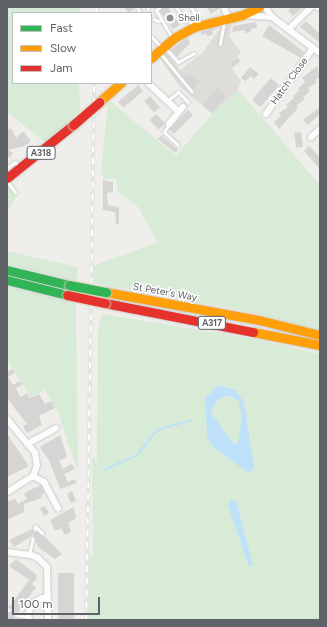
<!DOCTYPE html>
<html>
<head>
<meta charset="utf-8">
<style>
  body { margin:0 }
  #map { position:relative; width:327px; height:627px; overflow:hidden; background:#efeeea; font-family:Figtree,sans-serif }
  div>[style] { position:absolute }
  .industrial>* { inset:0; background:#dfddda }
  .green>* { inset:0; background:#d8ebd6 }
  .water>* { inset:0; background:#bfe0f9 }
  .stream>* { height:2px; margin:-1px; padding:0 1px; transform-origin:1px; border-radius:1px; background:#bfe0f9 }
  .building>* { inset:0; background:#d6d5d3; transform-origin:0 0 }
  .roads { filter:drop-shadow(0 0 1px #cbcccc) drop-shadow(0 0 1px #cbcccc) }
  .lane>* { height:3px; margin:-1.5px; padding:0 1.5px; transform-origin:1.5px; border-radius:1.5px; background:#fdfcfc }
  .street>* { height:6px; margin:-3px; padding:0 3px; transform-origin:3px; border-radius:3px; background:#fdfcfc }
  .fast>* { height:9px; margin:-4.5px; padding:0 4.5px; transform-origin:4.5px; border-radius:4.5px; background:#30b455 }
  .slow>* { height:9px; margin:-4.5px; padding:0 4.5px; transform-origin:4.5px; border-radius:4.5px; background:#ff9f0a }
  .jam>* { height:9px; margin:-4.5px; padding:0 4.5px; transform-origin:4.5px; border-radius:4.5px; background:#e5322d }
  .rail>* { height:3.5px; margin-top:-1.75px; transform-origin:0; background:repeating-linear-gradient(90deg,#fff 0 6px,#e4e4e4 0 12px); box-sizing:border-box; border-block:1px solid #e4e4e4 }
  .bridges { filter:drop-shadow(0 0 1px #d7ceb8) drop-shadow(0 0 1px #d7ceb8) }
  .fast-bridge>* { height:9px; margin:-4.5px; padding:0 4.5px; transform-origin:4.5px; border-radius:4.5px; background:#30b455 }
  .jam-bridge>* { height:9px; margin:-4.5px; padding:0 4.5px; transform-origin:4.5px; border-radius:4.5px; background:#e5322d }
  .dots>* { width:11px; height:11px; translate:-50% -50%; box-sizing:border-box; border:2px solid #fff; border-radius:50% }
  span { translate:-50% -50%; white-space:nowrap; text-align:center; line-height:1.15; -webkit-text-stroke:3px #fff; paint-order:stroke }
  .shield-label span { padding:1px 3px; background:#fff; border:1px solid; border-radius:3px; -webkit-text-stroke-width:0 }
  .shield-label { font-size:9px; color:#5f6368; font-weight:700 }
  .poi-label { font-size:10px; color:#5f6368 }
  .left { translate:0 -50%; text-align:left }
  .street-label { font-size:10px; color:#5f6368 }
  .frame { position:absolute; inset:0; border:8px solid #5f6368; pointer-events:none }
  .legend { position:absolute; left:12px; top:12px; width:140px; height:72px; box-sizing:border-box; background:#fff; border:1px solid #bfc1c3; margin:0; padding:5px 7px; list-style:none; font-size:12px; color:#5f6368 }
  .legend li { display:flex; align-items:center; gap:8px; height:20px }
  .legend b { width:20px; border:1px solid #bfc1c3 }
  .scale { position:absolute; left:12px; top:597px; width:88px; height:18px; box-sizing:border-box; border:2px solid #5f6368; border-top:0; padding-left:5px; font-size:12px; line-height:14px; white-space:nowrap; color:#5f6368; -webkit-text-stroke:3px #fff; paint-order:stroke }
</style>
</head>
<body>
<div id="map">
  <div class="industrial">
    <i style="clip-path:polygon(232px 24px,229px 36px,241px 53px,229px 64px,241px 81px,238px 90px,212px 114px,179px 86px,159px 57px,166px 52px,180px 70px,202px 53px,222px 26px)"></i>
  </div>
  <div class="green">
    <i style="clip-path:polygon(7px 7px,80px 7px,80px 13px,13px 13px,13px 83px,79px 83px,80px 111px,46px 143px,7px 112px)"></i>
    <i style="clip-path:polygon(238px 90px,320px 185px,320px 330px,246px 311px,94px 283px,93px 266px,158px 242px,138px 207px,118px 192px,116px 179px,104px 179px,101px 171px,108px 103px,111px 102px,176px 156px,212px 114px)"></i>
    <i style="clip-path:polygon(7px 189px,18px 194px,7px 212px)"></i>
    <i style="clip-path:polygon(7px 251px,78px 267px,77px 281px,7px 264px)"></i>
    <i style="clip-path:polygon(7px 286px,76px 303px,78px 472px,57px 410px,45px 390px,31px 397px,7px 360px)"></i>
    <i style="clip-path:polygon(102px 314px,253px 339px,320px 354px,320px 620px,88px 620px,89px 554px,93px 556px,92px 458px,97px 460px,98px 330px)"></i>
  </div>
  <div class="water">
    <i style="clip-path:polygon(evenodd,218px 385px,235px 390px,244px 402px,254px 468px,249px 473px,213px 447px,207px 435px,205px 398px,218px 385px,228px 395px,239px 401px,242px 418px,238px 443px,235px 445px,211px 413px,217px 400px,228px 395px)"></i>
    <i style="clip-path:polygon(230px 500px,236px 500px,253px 566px,249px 566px,245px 555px,228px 505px)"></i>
  </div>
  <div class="stream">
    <i style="left:105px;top:470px;width:35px;rotate:-25deg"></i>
    <i style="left:137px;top:455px;width:32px;rotate:-51deg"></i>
    <i style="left:157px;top:430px;width:36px;rotate:-16deg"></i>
  </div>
  <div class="building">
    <i style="clip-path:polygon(124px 7px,134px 7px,134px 9px,128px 13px)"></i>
    <i style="clip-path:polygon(162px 7px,168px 7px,180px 25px,173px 29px,160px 11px)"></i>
    <i style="clip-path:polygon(207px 7px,220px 7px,220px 8px,211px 14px)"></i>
    <i style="clip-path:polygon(292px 7px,303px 7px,293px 16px,288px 10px)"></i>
    <i style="clip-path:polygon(306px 21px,320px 34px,320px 43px,300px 27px)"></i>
    <i style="clip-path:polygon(256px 22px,257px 28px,251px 29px,251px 32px,245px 33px,245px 30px,232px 32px,233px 26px)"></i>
    <i style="clip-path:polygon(269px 25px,304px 52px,301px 58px,262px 36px)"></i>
    <i style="clip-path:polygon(216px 28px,212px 31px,213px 35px,206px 36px,206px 33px,202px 35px,201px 32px)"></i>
    <i style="clip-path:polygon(187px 38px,190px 43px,177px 57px,171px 50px)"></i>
    <i style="clip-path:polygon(237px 57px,241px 61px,232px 68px,229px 64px)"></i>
    <i style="clip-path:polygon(317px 66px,320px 77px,315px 80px,316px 83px,308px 88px,310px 91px,303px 97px,305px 99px,296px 106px,298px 108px,279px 129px,274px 122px,281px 116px,279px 113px,288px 107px,286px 105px,294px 98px,293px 96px,300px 90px,298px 88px,305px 82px,302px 78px)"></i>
    <i style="clip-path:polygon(250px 67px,259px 74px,254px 79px,251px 76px,245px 81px,241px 78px)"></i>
    <i style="clip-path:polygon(189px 74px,200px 82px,193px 89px,185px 78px)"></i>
    <i style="left:271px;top:78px;width:11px;height:29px;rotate:41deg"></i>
    <i style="left:138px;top:85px;width:8px;height:26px;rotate:50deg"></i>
    <i style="left:218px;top:88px;width:12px;height:23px;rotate:42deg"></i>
    <i style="left:150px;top:96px;width:15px;height:8px;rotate:48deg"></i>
    <i style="clip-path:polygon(320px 107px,320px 114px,308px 125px,303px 120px)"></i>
    <i style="left:188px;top:110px;width:7px;height:27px;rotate:45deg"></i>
    <i style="left:156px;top:114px;width:13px;height:9px;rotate:45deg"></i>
    <i style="clip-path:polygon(11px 128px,16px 138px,23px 131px,31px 141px,25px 146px,8px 150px,13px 153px,10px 158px,7px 156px,7px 130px)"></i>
    <i style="left:301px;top:132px;width:15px;height:7px;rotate:82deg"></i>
    <i style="clip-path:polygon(161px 135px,178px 150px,175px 153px,158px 139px)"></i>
    <i style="clip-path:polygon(309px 146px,320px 157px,320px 169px,304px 151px)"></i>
    <i style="clip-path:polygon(103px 180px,113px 182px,113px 192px,107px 193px,108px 205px,119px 207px,119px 224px,116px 224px,115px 212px,103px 210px)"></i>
    <i style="clip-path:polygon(13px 369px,15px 373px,8px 377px,13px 385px,20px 381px,22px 385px,16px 388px,20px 397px,27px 393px,30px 398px,39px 394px,45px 404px,51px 401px,55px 408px,39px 416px,42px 425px,27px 433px,23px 426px,27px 424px,7px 398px,7px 372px)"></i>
    <i style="clip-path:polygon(7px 434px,29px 466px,7px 477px)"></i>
    <i style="clip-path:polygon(60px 435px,67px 457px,59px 461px,63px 469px,72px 464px,75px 469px,64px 474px,68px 482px,74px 479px,77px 483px,60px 489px,50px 462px,40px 447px)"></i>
    <i style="clip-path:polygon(41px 485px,44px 492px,41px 498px,24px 504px,24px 512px,7px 520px,7px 502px,15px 498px,18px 504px,27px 499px,24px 494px,28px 491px)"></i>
    <i style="clip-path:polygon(72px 491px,76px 501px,71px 503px,67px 494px)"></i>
    <i style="clip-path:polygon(45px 506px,49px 513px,44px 516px,40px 508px)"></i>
    <i style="clip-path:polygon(74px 507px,76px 518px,68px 523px,71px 532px,65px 535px,61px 528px,55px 531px,50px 520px)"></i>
    <i style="clip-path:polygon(32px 529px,46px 538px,62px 554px,55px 559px,38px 547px,33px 535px,14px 547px,9px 540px)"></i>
    <i style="clip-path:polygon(16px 559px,36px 574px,37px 578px,32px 584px,36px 587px,18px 612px,13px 613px,16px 620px,7px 620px,8px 613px,12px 610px,9px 607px,29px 580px,9px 566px)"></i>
    <i style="left:58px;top:573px;width:16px;height:47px"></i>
  </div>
  <div class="roads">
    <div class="lane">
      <i style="left:137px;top:7px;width:7px;rotate:63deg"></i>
      <i style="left:148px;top:7px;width:2px;rotate:90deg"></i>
      <i style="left:176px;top:7px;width:16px;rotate:55deg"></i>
      <i style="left:185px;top:20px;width:4px"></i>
      <i style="left:189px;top:20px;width:6px;rotate:51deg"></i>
      <i style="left:191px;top:7px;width:20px;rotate:63deg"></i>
      <i style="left:159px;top:8px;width:4px;rotate:146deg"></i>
      <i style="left:156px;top:10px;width:32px;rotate:60deg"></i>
      <i style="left:154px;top:19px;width:4px;rotate:27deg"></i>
      <i style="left:158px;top:21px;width:3px;rotate:-18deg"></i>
      <i style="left:151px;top:36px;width:15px;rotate:48deg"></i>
      <i style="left:220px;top:44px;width:22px;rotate:-80deg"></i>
      <i style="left:165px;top:48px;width:19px;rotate:47deg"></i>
      <i style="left:178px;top:62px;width:18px;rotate:-29deg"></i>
      <i style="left:160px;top:53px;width:50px;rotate:50.6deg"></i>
      <i style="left:167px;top:101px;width:14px;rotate:-39deg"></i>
      <i style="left:178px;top:92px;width:14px;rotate:45deg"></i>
      <i style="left:169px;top:124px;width:9px;rotate:122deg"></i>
      <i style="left:164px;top:132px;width:19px;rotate:43deg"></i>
      <i style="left:7px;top:168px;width:10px;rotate:-37deg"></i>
      <i style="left:15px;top:162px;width:7px;rotate:56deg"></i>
      <i style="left:7px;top:181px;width:14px;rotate:54deg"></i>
      <i style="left:35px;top:529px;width:3px;rotate:-90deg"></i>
      <i style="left:35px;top:526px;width:10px;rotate:45deg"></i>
      <i style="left:29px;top:554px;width:16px;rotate:-76deg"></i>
      <i style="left:7px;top:609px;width:2px;rotate:27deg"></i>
      <i style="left:16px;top:615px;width:12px;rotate:9deg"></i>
    </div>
    <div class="street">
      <i style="left:224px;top:7px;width:12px;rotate:70deg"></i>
      <i style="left:265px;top:7px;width:12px;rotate:55deg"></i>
      <i style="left:272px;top:17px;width:60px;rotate:36.9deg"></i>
      <i style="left:317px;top:7px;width:3px;rotate:18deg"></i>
      <i style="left:242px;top:15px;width:30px;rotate:4deg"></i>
      <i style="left:289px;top:29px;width:31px;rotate:-45deg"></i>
      <i style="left:148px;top:83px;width:41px;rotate:43deg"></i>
      <i style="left:266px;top:114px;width:81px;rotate:-54.5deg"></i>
      <i style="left:169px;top:124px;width:22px;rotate:-51deg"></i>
      <i style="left:311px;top:137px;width:12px;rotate:-42deg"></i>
      <i style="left:7px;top:419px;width:44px;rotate:50.5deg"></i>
      <i style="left:35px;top:453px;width:12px;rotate:81deg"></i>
      <i style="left:37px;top:465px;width:12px;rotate:110deg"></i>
      <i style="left:33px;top:476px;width:31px;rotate:148deg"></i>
      <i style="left:27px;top:444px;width:33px;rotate:-29deg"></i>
      <i style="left:33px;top:476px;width:13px;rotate:29deg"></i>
      <i style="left:44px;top:482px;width:30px;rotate:62deg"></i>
      <i style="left:7px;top:552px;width:24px;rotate:7deg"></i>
      <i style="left:31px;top:555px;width:8px;rotate:23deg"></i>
      <i style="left:38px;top:558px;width:13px;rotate:45deg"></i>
      <i style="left:47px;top:567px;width:53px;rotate:88.9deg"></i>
      <i style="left:29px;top:620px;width:6px;rotate:-99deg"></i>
      <i style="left:28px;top:614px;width:12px;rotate:-66deg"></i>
      <i style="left:33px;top:603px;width:10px;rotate:-29deg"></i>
      <i style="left:42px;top:598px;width:6px"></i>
    </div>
    <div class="fast">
      <i style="left:7px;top:270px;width:64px;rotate:13.6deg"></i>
      <i style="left:7px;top:280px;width:62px;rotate:14deg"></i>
    </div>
    <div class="slow">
      <i style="left:151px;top:58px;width:30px;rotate:-41deg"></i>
      <i style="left:174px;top:38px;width:23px;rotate:-29deg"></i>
      <i style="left:194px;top:27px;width:49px;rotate:-14deg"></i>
      <i style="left:242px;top:15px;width:19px;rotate:-25deg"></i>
      <i style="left:99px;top:102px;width:29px;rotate:-41deg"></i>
      <i style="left:106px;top:292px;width:156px;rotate:10.4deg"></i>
      <i style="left:259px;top:320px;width:63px;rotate:13.8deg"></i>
      <i style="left:253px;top:332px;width:68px;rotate:11deg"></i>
    </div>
    <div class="jam">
      <i style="left:7px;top:178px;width:85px;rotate:-38.8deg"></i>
      <i style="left:105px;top:303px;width:151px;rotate:11.1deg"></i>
    </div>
  </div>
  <div class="rail">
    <i style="left:96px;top:13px;width:6px;rotate:-90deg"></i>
    <i style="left:86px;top:620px;width:537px;rotate:-89.15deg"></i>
  </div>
  <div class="bridges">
    <div class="fast-bridge">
      <i style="left:69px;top:285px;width:38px;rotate:11deg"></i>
    </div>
    <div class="jam-bridge">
      <i style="left:73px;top:125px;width:35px;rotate:-41deg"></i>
      <i style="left:67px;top:295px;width:39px;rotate:12deg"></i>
    </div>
  </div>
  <div class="dots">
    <i style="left:170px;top:18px;background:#919496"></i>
  </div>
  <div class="shield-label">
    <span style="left:41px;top:153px">A318</span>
    <span style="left:212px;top:323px">A317</span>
  </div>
  <div class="poi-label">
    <span class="left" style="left:178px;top:18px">Shell</span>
  </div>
  <div class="street-label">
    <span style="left:289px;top:81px;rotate:-54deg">Hatch Close</span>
    <span style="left:165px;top:292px;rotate:10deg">St Peter's Way</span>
  </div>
  <div class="frame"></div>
  <ul class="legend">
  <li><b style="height:5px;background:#30b455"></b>Fast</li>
  <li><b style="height:5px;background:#ff9f0a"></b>Slow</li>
  <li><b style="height:5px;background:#e5322d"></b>Jam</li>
  </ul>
  <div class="scale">100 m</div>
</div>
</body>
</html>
